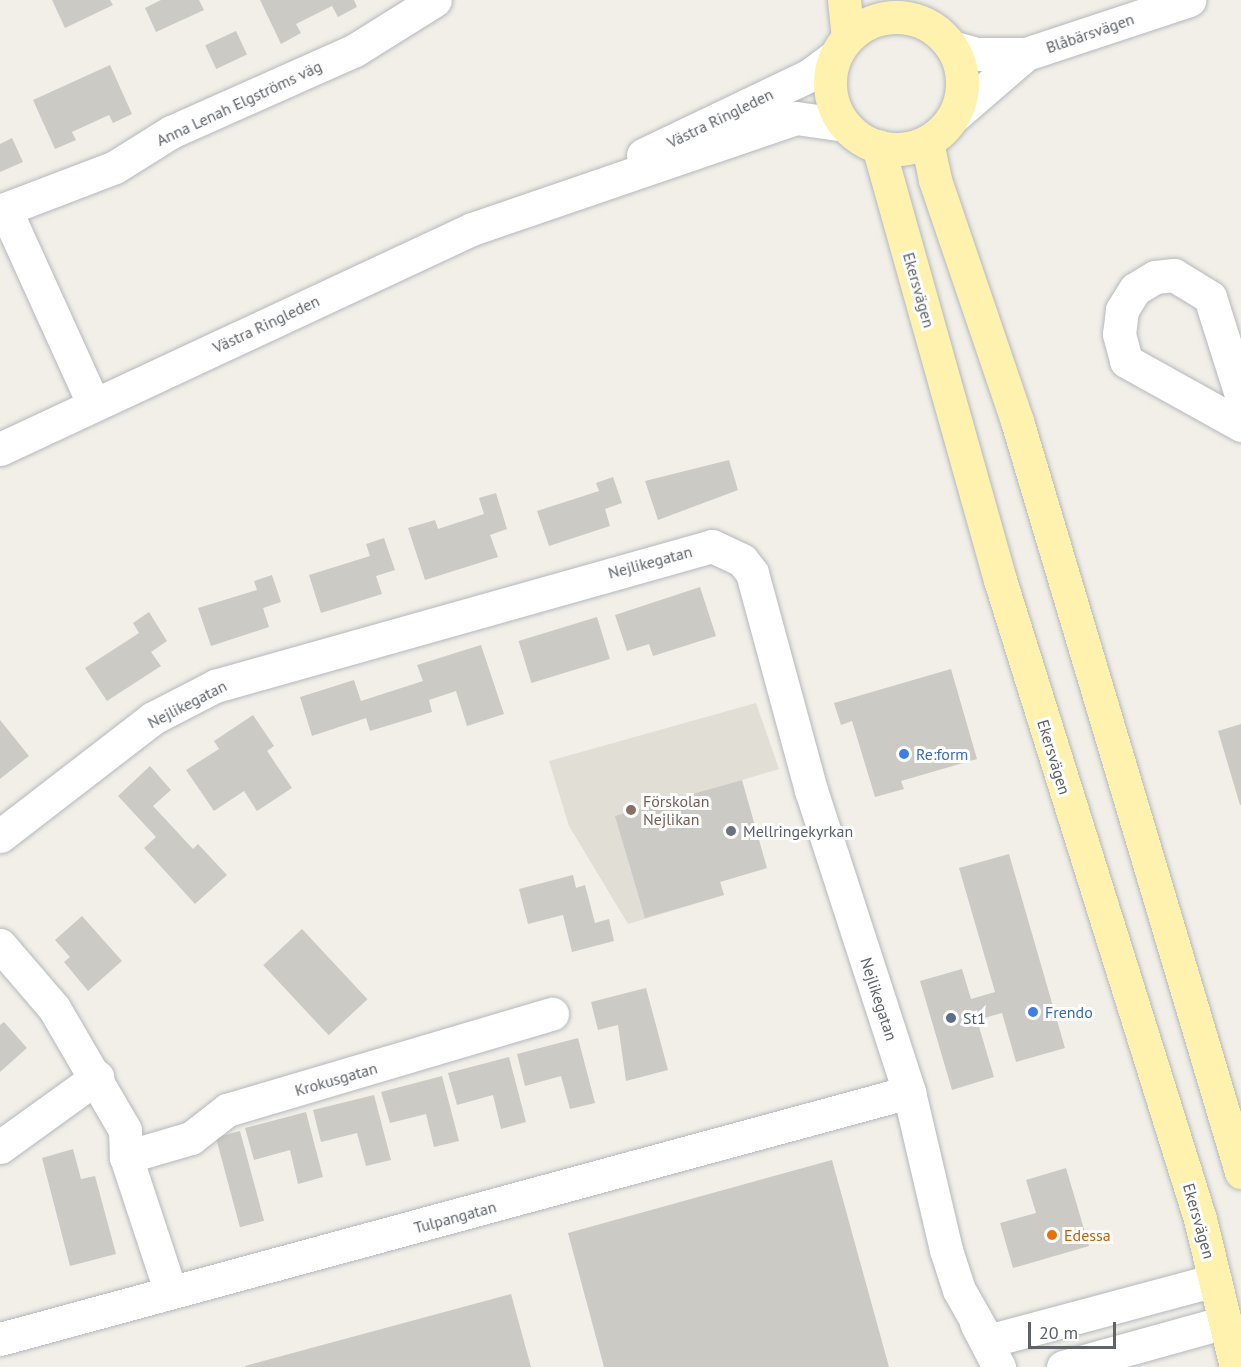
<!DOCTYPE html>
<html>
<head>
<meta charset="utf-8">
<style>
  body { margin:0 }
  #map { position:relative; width:1241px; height:1367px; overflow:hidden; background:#f1efe8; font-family:"PT Sans",sans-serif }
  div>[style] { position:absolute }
  .education>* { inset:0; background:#e1ded6 }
  .building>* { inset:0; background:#cccac5; transform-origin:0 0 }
  .roads { filter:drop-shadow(0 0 2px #b5b8bc) drop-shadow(0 0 2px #b5b8bc) }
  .minor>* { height:33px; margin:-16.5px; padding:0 16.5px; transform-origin:16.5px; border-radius:16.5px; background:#fff }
  .major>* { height:33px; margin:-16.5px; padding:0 16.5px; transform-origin:16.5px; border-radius:16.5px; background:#fff2af }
  .major>.ring { margin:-16.5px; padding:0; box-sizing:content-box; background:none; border:33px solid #fff2af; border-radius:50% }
  .dots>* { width:16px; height:16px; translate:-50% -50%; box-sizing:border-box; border:3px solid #fff; border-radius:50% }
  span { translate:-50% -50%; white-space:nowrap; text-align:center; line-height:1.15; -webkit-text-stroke:6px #fff; paint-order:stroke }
  .street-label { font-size:16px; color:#5f6368 }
  .shop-label { font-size:16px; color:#366cbe }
  .left { translate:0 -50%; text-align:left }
  .education-label { font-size:16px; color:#785e54 }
  .worship-label { font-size:16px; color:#5b616d }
  .service-label { font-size:16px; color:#4e5e75 }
  .food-label { font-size:16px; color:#c56008 }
  .scale { position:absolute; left:1028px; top:1322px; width:88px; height:27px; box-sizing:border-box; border:3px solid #5f6368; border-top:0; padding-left:8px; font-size:18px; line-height:21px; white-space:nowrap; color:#5f6368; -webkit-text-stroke:4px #fff; paint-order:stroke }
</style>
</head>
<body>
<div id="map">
  <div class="education">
    <i style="clip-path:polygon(756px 703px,779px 769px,694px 794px,724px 895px,628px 924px,569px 826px,549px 761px)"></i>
  </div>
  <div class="building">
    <i style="clip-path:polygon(52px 0,110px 0,113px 5px,65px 28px)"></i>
    <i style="clip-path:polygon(161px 0,199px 0,204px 10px,156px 32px,145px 8px)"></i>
    <i style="clip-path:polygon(260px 0,354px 0,357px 7px,338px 17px,332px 6px,296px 24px,301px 33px,281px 44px)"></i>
    <i style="left:236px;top:31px;width:26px;height:34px;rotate:65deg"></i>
    <i style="clip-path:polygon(110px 65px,132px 114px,113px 123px,109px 115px,72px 132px,76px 140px,55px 149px,33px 100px)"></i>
    <i style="clip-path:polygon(12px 138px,23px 162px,0 172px,0 144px)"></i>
    <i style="clip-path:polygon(729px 460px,738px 490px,658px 520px,645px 481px)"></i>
    <i style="clip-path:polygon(613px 477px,622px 503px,605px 509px,610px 526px,549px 546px,537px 511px,599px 491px,596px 483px)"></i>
    <i style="clip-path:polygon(496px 493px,507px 529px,490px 535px,498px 557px,425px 580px,408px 528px,435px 520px,438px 529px,484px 514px,479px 498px)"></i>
    <i style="clip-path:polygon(384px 538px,395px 570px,376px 576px,382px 594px,321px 613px,309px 575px,370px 556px,366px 544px)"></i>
    <i style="clip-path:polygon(272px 575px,281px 602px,263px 608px,269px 627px,211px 646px,198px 608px,257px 590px,254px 581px)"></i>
    <i style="clip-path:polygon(700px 587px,716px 636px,653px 656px,649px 644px,627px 651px,615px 615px)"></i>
    <i style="clip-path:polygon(149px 612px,167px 641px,151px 652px,161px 666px,107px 701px,85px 668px,139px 633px,133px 623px)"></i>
    <i style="left:597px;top:617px;width:44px;height:82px;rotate:73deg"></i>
    <i style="clip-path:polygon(481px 645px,504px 714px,467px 726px,456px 691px,429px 700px,432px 712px,370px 731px,366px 718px,312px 736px,300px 697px,354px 680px,361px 701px,423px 681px,417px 665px)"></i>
    <i style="clip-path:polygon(951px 669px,977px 759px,901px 781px,904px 789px,875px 797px,852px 721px,841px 725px,834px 703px)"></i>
    <i style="clip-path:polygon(253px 715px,274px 746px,267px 751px,292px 788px,257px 811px,244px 791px,214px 811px,186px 770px,219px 749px,214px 741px)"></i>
    <i style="clip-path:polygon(0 720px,29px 756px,0 779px)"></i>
    <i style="clip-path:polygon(1241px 724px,1241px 805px,1240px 805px,1218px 731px)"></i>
    <i style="clip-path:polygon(150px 766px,171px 790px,153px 806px,193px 849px,198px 844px,227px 875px,195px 904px,144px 848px,156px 837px,118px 796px)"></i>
    <i style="clip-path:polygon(742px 780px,767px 868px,720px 882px,724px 895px,645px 918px,615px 816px)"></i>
    <i style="clip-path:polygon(1009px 854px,1065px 1048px,1016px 1062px,1002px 1013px,977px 1020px,994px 1077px,952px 1090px,920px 981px,962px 969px,971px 999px,995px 992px,959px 868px)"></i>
    <i style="clip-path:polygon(573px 875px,576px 888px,585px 885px,595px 923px,609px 919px,614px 941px,572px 952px,563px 915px,528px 924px,519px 889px)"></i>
    <i style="clip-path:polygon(82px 916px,122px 961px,88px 991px,64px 962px,70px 957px,55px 940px)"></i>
    <i style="left:302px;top:929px;width:96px;height:53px;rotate:47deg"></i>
    <i style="clip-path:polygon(646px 988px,668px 1070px,626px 1081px,618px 1025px,598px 1030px,591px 1002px)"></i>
    <i style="clip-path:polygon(4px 1022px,27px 1048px,0 1072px,0 1025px)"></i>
    <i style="clip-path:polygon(578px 1038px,595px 1103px,570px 1109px,561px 1076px,525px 1086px,517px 1054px)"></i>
    <i style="clip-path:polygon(509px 1057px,526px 1122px,501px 1129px,493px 1095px,457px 1105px,448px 1073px)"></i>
    <i style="clip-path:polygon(442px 1076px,459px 1141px,434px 1147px,426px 1114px,390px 1123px,381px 1092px)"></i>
    <i style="clip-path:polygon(374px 1095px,391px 1160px,366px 1166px,357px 1133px,321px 1142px,313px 1110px)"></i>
    <i style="clip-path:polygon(306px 1112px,323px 1177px,298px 1184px,290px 1150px,254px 1160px,245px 1128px)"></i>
    <i style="left:240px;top:1131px;width:93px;height:25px;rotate:75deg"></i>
    <i style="clip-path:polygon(73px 1149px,81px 1179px,95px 1176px,116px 1254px,70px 1266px,42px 1158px)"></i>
    <i style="clip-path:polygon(832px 1160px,889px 1367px,604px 1367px,568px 1233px)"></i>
    <i style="clip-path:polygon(1066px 1168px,1089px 1246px,1013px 1268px,1000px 1223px,1036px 1213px,1026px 1180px)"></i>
    <i style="clip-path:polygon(511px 1294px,531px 1367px,246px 1367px,245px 1366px)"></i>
  </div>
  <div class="roads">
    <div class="minor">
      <i style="left:952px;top:47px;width:25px;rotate:16deg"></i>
      <i style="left:976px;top:54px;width:50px"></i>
      <i style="left:1026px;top:54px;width:172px;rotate:-18.3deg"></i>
      <i style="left:953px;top:117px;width:96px;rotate:-40.8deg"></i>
      <i style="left:643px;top:155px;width:185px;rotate:-25.6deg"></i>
      <i style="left:810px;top:75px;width:31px;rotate:-37deg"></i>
      <i style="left:5px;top:209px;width:215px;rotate:65.6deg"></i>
      <i style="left:0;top:211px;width:123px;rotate:-20.9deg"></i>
      <i style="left:115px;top:167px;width:66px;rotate:-32deg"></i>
      <i style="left:171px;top:132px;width:201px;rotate:-24deg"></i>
      <i style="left:355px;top:50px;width:94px;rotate:-32deg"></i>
      <i style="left:1241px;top:395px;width:103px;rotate:-107.6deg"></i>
      <i style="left:1210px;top:297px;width:42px;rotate:-148.6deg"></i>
      <i style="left:1174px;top:275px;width:19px;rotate:174deg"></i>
      <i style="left:1155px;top:277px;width:23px;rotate:149deg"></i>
      <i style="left:1135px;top:289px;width:25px;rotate:122deg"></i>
      <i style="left:1122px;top:310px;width:24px;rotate:97deg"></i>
      <i style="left:1119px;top:334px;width:28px;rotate:75deg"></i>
      <i style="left:1126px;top:361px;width:132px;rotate:29.1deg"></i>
      <i style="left:0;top:449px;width:521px;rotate:-24.99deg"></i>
      <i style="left:472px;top:229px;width:342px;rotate:-18.9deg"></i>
      <i style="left:796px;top:118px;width:49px;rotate:8.1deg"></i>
      <i style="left:0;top:836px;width:193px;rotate:-37.6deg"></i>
      <i style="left:153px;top:718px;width:70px;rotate:-27.3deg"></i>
      <i style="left:215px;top:686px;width:516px;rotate:-15.73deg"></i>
      <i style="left:712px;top:546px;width:33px;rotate:25deg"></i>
      <i style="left:742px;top:560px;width:16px;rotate:52deg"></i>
      <i style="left:752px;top:573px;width:225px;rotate:74.8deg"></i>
      <i style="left:811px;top:790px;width:318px;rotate:72deg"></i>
      <i style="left:909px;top:1092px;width:162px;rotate:76.8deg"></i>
      <i style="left:946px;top:1250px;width:42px;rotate:72deg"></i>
      <i style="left:959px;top:1290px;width:59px;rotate:60.4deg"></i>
      <i style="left:988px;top:1341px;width:235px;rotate:-15deg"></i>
      <i style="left:0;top:945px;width:83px;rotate:49.4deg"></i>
      <i style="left:54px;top:1008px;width:141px;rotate:59.8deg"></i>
      <i style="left:125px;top:1130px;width:27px;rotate:88deg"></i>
      <i style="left:126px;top:1157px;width:140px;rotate:71.7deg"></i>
      <i style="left:0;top:1147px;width:120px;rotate:-35.8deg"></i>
      <i style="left:126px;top:1157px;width:68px;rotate:-16.3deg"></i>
      <i style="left:191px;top:1138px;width:46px;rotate:-37.9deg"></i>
      <i style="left:227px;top:1110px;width:339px;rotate:-16.5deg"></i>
      <i style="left:976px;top:1323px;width:50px;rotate:62.4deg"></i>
      <i style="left:0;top:1339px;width:942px;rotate:-15.2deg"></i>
      <i style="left:1063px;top:1367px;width:168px;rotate:-15.5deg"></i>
    </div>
    <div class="major">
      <i style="left:844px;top:0;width:37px;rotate:84deg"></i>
      <i class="ring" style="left:830px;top:17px;width:99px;height:99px"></i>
      <i style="left:927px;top:142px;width:39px;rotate:78deg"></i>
      <i style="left:935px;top:180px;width:255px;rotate:71.2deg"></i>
      <i style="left:1017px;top:421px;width:784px;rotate:73.39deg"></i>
      <i style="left:878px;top:146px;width:451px;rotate:74.3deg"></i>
      <i style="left:1000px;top:580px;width:670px;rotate:72.62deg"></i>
      <i style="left:1200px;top:1219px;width:152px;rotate:76.3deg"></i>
    </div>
  </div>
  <div class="dots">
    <i style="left:904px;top:754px;background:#3f7fe0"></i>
    <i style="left:631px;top:810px;background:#8d6e63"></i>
    <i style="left:731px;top:831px;background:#6b7280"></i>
    <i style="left:1033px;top:1012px;background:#3f7fe0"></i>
    <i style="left:951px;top:1018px;background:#5c6f8a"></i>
    <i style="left:1052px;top:1235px;background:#e8710a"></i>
  </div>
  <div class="street-label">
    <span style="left:1090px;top:33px;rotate:-19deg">Blåbärsvägen</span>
    <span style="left:239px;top:103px;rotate:-25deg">Anna Lenah Elgströms väg</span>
    <span style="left:720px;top:118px;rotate:-26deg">Västra Ringleden</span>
    <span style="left:919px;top:290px;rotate:74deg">Ekersvägen</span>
    <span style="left:266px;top:324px;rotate:-25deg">Västra Ringleden</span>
    <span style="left:650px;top:562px;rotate:-15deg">Nejlikegatan</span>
    <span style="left:187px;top:704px;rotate:-27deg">Nejlikegatan</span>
    <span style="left:1054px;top:757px;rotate:73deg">Ekersvägen</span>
    <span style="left:879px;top:999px;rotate:72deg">Nejlikegatan</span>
    <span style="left:336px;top:1079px;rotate:-16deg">Krokusgatan</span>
    <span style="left:455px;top:1217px;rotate:-15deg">Tulpangatan</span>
    <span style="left:1199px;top:1221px;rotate:74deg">Ekersvägen</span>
  </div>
  <div class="shop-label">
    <span class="left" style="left:916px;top:754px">Re:form</span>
    <span class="left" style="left:1045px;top:1012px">Frendo</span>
  </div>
  <div class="education-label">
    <span class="left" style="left:643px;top:810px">Förskolan<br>Nejlikan</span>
  </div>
  <div class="worship-label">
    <span class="left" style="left:743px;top:831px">Mellringekyrkan</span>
  </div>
  <div class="service-label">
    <span class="left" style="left:963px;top:1018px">St1</span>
  </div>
  <div class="food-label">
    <span class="left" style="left:1064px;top:1235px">Edessa</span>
  </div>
  <div class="scale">20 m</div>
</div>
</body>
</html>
